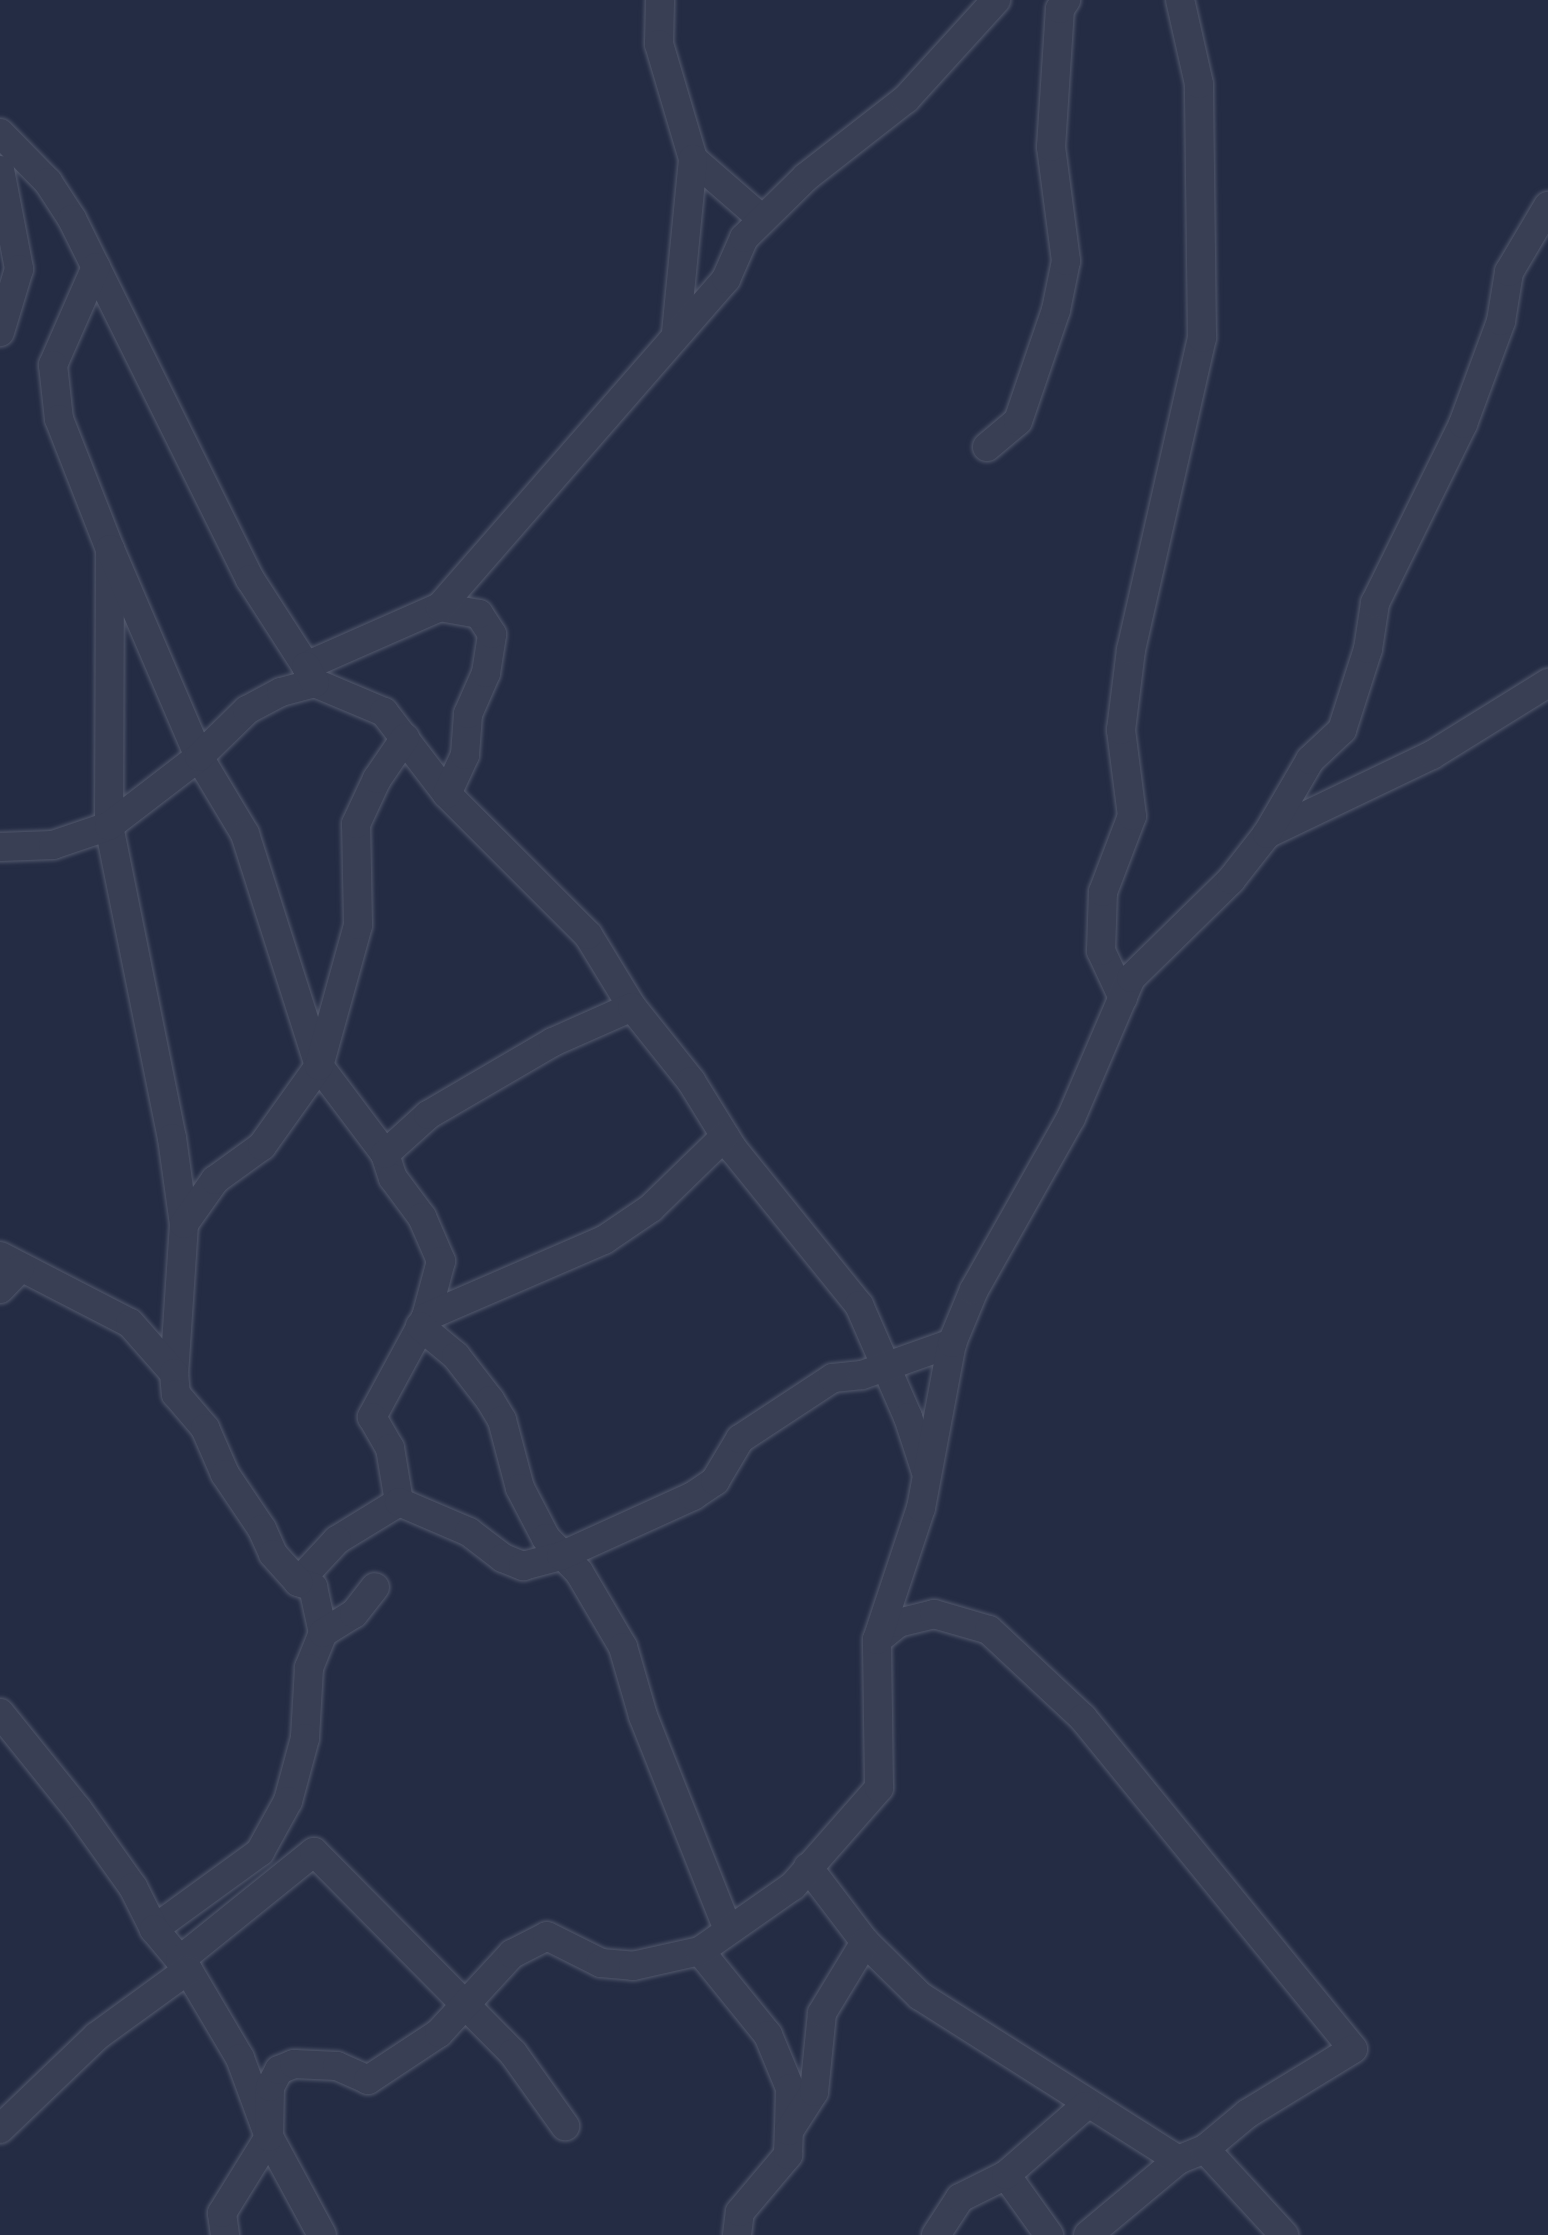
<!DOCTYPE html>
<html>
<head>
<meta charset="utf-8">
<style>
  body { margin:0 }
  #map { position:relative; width:1548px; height:2235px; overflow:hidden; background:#242c44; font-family:Helvetica,sans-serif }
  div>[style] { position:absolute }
  .roads { filter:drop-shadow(0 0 2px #545a6e) drop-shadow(0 0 2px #545a6e) }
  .minor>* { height:28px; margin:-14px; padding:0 14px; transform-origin:14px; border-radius:14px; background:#393f54 }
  span { translate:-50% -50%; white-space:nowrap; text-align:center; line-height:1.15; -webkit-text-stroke:7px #1d2439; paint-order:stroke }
</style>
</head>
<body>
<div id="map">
  <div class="roads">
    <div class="minor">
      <i style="left:660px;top:0;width:44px;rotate:91.3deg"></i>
      <i style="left:659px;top:44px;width:120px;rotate:73.5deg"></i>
      <i style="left:693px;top:159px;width:91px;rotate:41deg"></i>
      <i style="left:0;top:133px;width:69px;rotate:45.6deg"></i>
      <i style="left:48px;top:182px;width:44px;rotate:57deg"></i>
      <i style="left:72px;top:219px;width:402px;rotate:63.7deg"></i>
      <i style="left:250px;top:579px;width:103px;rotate:57.2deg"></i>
      <i style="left:306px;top:666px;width:146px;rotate:-23.8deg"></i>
      <i style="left:0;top:170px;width:101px;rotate:79.1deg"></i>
      <i style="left:19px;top:269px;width:66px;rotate:106.8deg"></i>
      <i style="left:96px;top:267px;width:107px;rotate:113.7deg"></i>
      <i style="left:53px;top:365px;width:54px;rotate:83.7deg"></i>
      <i style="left:59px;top:419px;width:140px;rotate:68.6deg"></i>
      <i style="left:110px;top:549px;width:277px;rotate:90.2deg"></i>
      <i style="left:109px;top:826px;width:318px;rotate:78.6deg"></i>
      <i style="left:172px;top:1138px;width:87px;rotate:82.1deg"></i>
      <i style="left:184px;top:1224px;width:149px;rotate:93.8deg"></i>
      <i style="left:676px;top:333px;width:175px;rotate:-84.4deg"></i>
      <i style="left:987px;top:447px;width:40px;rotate:-40deg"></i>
      <i style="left:1018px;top:421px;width:117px;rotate:-71.1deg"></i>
      <i style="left:1056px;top:310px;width:50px;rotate:-78.5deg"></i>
      <i style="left:1066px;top:261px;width:115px;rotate:-97.5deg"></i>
      <i style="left:1051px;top:147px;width:138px;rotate:-86.3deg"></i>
      <i style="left:1060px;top:9px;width:11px;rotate:-56deg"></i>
      <i style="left:110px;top:549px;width:226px;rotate:66.8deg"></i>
      <i style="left:199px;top:757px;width:90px;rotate:59.1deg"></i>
      <i style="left:245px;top:834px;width:244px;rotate:72.3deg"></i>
      <i style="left:319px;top:1066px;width:110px;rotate:53.1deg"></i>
      <i style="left:385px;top:1154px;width:25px;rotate:72deg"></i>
      <i style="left:393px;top:1178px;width:49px;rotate:53.4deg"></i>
      <i style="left:422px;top:1217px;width:48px;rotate:66.6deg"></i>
      <i style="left:441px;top:1261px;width:58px;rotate:105deg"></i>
      <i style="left:426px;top:1317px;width:114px;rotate:118.4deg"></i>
      <i style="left:372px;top:1417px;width:36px;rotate:60deg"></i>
      <i style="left:390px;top:1448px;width:55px;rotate:80.5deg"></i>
      <i style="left:399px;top:1502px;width:73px;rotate:148.5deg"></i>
      <i style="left:337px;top:1540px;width:57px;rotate:132.9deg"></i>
      <i style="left:298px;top:1582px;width:16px;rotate:18deg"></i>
      <i style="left:313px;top:1587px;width:47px;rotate:77.7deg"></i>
      <i style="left:323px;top:1633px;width:38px;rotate:112deg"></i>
      <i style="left:309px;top:1668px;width:70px;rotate:93.3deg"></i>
      <i style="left:305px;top:1738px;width:65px;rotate:105.1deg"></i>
      <i style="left:288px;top:1801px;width:58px;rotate:118.8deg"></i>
      <i style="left:260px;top:1852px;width:131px;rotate:144deg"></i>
      <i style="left:315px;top:683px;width:75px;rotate:22.8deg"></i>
      <i style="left:384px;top:712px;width:103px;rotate:52.5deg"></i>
      <i style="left:1267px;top:834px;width:183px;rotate:-25.6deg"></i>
      <i style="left:1432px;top:755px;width:137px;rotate:-31.8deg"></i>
      <i style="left:0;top:847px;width:53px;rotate:-2.2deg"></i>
      <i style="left:53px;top:845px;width:59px;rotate:-18.7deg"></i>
      <i style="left:109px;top:826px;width:113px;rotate:-37.5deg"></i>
      <i style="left:199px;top:757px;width:67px;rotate:-44.4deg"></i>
      <i style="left:247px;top:710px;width:38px;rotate:-28deg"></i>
      <i style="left:281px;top:692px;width:35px;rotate:-15deg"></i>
      <i style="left:315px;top:683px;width:19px;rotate:-118deg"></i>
      <i style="left:1123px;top:998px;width:52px;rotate:-115.1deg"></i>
      <i style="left:1101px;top:951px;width:59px;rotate:-88.1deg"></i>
      <i style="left:1103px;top:892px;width:81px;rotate:-69.1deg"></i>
      <i style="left:1132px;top:816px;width:87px;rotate:-97.3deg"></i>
      <i style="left:1121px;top:730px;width:81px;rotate:-82.9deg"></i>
      <i style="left:1131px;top:650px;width:320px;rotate:-77.2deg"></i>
      <i style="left:1202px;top:338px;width:254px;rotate:-90.7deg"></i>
      <i style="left:1199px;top:84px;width:86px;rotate:-102.7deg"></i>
      <i style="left:632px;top:1007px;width:84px;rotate:-121.4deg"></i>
      <i style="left:588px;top:935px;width:199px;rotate:-135deg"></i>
      <i style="left:447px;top:794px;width:43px;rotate:-65.2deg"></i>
      <i style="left:465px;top:755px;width:41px;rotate:-85.8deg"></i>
      <i style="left:468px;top:714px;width:45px;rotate:-66.3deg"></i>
      <i style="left:486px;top:673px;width:39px;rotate:-81deg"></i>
      <i style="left:492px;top:634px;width:24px;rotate:-123deg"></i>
      <i style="left:479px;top:614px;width:40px;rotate:-170deg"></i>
      <i style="left:440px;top:607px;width:435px;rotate:-48.9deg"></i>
      <i style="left:726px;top:279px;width:45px;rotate:-66.3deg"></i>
      <i style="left:744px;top:238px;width:87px;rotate:-44.5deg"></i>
      <i style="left:806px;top:177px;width:127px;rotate:-38deg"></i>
      <i style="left:906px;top:99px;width:134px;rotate:-47.7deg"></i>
      <i style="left:385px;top:1154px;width:58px;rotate:-42.2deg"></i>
      <i style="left:428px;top:1115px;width:145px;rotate:-30.3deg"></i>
      <i style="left:553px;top:1042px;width:86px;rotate:-23.9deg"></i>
      <i style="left:632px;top:1007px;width:95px;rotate:51.4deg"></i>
      <i style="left:691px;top:1081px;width:80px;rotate:58.3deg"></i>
      <i style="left:733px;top:1149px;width:201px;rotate:51.1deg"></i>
      <i style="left:859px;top:1305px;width:122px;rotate:66.4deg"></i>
      <i style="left:908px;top:1417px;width:58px;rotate:71.9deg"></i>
      <i style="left:184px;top:1224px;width:54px;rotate:-54.8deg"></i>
      <i style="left:215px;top:1180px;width:58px;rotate:-35.9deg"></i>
      <i style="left:262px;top:1146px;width:98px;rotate:-54.5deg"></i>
      <i style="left:319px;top:1066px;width:146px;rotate:-74.5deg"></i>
      <i style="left:358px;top:925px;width:101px;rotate:-91.1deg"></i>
      <i style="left:356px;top:824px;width:50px;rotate:-65deg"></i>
      <i style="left:377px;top:779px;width:50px;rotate:-55.7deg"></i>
      <i style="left:0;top:1256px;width:146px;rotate:27.3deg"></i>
      <i style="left:130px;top:1323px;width:67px;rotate:48.7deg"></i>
      <i style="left:174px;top:1373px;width:21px;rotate:85deg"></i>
      <i style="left:176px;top:1394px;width:45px;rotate:49.5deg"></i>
      <i style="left:205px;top:1428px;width:50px;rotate:66.5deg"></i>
      <i style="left:225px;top:1474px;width:66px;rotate:56.1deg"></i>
      <i style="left:262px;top:1529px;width:27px;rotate:66deg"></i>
      <i style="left:273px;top:1554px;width:38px;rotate:48deg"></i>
      <i style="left:0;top:1289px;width:29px;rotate:-46deg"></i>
      <i style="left:426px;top:1317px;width:194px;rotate:-23.4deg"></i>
      <i style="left:604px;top:1240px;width:57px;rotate:-34.2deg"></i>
      <i style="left:651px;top:1208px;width:103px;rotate:-44.2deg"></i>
      <i style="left:420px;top:1326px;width:47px;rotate:39.8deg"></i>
      <i style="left:456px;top:1356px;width:56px;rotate:52.3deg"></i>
      <i style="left:490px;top:1400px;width:23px;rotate:59deg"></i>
      <i style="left:502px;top:1420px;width:70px;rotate:75.2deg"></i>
      <i style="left:520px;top:1488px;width:56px;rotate:62.5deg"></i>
      <i style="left:546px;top:1538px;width:47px;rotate:45.9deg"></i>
      <i style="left:579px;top:1572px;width:87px;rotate:59.6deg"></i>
      <i style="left:623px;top:1647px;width:72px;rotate:73.8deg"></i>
      <i style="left:643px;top:1716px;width:230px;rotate:68.3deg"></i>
      <i style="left:399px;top:1502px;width:76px;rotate:23.2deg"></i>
      <i style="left:469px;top:1532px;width:43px;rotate:37.4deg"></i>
      <i style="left:503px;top:1558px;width:22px;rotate:22deg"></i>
      <i style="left:523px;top:1566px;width:39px;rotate:-15deg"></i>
      <i style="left:561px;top:1556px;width:145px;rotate:-24.4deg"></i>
      <i style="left:693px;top:1496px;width:27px;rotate:-34deg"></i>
      <i style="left:715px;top:1481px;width:49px;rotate:-59.2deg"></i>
      <i style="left:740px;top:1439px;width:111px;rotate:-33.3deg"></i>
      <i style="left:833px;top:1378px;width:29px;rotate:-6deg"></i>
      <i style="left:862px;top:1375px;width:96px;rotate:-19.6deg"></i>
      <i style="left:323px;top:1633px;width:36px;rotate:-32deg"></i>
      <i style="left:354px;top:1614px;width:34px;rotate:-52deg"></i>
      <i style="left:877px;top:1640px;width:27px;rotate:-39deg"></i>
      <i style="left:898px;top:1623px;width:37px;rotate:-14deg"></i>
      <i style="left:934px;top:1614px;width:57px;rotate:16.2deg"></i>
      <i style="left:989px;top:1630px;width:129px;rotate:43.1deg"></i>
      <i style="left:1083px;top:1718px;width:427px;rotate:50.8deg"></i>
      <i style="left:1353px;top:2049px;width:124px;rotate:148.5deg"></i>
      <i style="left:1247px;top:2114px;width:55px;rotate:140.2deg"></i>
      <i style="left:1205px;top:2149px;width:29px;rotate:158deg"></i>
      <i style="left:1178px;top:2160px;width:117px;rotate:140.2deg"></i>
      <i style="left:0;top:1713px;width:124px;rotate:51.2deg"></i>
      <i style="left:78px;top:1810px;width:95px;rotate:54.5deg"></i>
      <i style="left:133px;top:1887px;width:47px;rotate:63.4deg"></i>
      <i style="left:154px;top:1929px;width:53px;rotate:50.3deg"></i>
      <i style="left:188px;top:1970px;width:102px;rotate:59.4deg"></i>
      <i style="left:240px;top:2058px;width:84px;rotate:69.8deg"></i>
      <i style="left:269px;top:2137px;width:111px;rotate:61.6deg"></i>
      <i style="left:808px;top:1867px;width:94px;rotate:52.8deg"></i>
      <i style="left:865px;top:1942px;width:77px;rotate:44.5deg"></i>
      <i style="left:920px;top:1996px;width:306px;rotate:32.4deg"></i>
      <i style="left:700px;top:1951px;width:108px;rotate:51deg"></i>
      <i style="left:768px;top:2035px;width:57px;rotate:67.5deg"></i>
      <i style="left:790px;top:2088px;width:42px;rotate:91.4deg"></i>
      <i style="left:180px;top:1960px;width:172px;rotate:-38.9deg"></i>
      <i style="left:314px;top:1852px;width:283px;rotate:45.3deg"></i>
      <i style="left:513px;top:2053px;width:90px;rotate:54.5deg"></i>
      <i style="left:0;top:2129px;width:134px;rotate:-43.8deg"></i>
      <i style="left:97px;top:2036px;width:112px;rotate:-36deg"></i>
      <i style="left:1205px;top:2149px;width:117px;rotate:47.4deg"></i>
      <i style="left:1006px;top:2175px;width:74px;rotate:54.4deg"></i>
      <i style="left:225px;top:2235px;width:22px;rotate:-98deg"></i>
      <i style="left:222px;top:2213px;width:89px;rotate:-58.3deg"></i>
      <i style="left:269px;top:2137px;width:50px;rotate:-88.9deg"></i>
      <i style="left:270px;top:2087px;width:19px;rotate:-62deg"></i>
      <i style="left:279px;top:2070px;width:16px;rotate:-22deg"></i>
      <i style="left:294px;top:2064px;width:43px;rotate:2.7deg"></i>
      <i style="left:337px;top:2066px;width:34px;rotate:24deg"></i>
      <i style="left:368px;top:2080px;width:85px;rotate:-33.5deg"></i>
      <i style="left:439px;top:2033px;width:108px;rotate:-47.3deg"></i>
      <i style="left:512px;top:1954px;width:39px;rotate:-27deg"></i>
      <i style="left:547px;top:1936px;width:60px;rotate:26.6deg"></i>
      <i style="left:601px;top:1963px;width:32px;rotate:5deg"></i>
      <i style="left:633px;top:1966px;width:69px;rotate:-12.6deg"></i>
      <i style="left:700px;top:1951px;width:113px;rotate:-35deg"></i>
      <i style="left:793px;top:1886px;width:130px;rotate:-48.7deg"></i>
      <i style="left:879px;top:1788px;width:148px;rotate:-90.8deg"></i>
      <i style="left:877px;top:1640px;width:139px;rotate:-71.6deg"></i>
      <i style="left:921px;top:1508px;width:168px;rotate:-79.4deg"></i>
      <i style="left:952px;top:1343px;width:57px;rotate:-67.5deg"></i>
      <i style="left:974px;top:1290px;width:197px;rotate:-60.6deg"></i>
      <i style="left:1071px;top:1118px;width:152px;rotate:-66.8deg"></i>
      <i style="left:1131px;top:978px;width:140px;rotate:-44.4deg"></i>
      <i style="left:1231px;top:880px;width:58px;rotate:-52deg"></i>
      <i style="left:1267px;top:834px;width:86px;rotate:-59.8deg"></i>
      <i style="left:1310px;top:760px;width:44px;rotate:-43.2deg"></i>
      <i style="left:1342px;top:730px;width:85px;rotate:-72.2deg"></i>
      <i style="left:1368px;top:649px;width:47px;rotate:-81.3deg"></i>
      <i style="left:1375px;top:603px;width:199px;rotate:-63.8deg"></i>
      <i style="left:1463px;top:424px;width:110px;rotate:-69.7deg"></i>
      <i style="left:1501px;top:321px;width:50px;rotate:-80.7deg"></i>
      <i style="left:1509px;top:272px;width:77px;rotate:-59.4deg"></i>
      <i style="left:737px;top:2235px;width:23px;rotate:-83deg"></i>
      <i style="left:740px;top:2212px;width:75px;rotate:-49.9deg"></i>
      <i style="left:788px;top:2155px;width:24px;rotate:-88deg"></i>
      <i style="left:789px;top:2131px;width:46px;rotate:-57.3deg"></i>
      <i style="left:814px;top:2092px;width:79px;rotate:-84.2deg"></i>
      <i style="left:822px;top:2013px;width:83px;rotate:-58.8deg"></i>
      <i style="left:936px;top:2235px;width:44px;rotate:-57deg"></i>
      <i style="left:960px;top:2198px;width:51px;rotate:-26.6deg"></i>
      <i style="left:1006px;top:2175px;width:105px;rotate:-41.1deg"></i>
    </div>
  </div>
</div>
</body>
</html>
